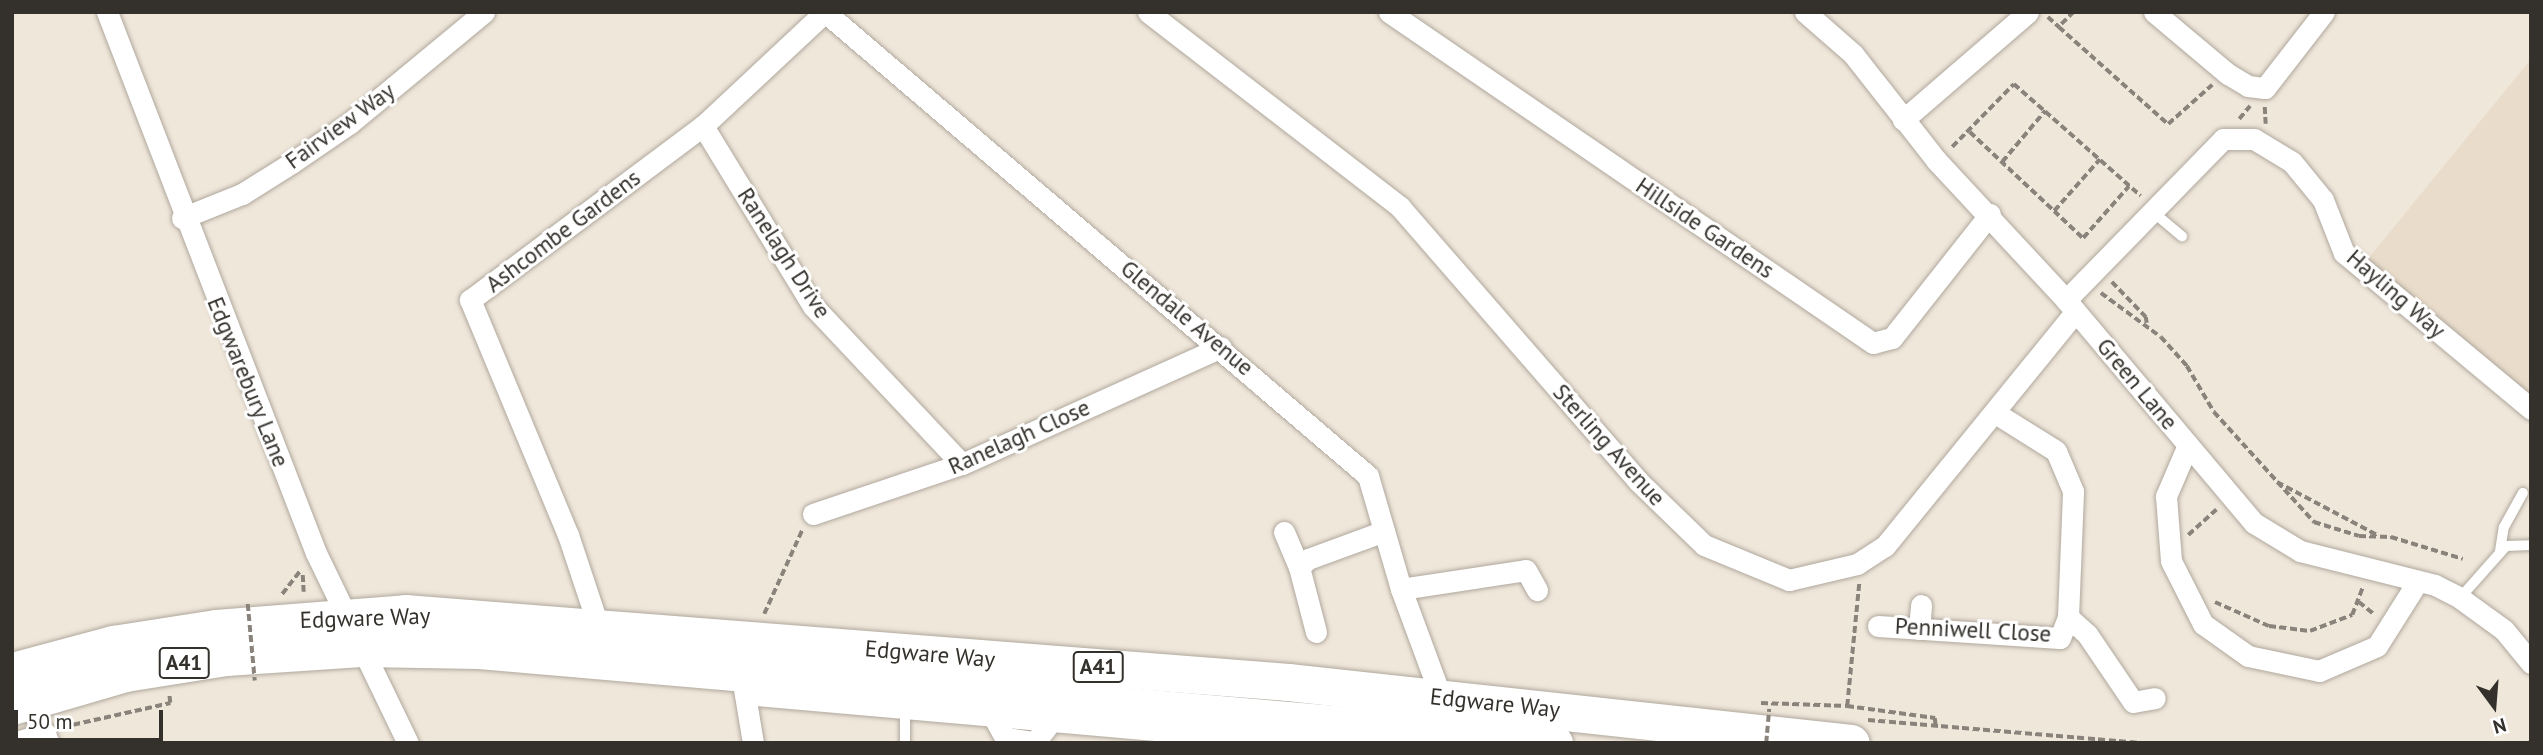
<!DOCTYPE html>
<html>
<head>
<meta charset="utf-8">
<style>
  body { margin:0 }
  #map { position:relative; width:2543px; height:755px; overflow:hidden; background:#f0e7db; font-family:"PT Sans",sans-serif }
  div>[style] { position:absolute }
  .built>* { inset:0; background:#e9dcca }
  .path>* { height:3.5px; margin-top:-1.75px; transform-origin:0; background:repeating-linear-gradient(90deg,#89837b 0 7px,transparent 0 10.5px) }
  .roads { filter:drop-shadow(0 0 2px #b0a89d) drop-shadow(0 0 2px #b0a89d) }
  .service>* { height:10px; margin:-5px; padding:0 5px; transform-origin:5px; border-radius:5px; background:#fff }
  .minor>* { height:21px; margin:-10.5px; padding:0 10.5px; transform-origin:10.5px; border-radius:10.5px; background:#fff }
  .trunk>* { height:37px; margin:-18.5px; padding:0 18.5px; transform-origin:18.5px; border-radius:18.5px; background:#fff }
  .path-bridge>* { height:3.5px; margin-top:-1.75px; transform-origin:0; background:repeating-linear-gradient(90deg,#89837b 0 7px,transparent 0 10.5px) }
  span { translate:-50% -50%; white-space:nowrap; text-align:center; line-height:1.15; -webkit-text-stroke:6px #fff; paint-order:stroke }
  .shield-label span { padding:2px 5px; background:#fff; border:2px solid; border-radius:5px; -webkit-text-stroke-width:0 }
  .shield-label { font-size:21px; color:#34312c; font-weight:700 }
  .street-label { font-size:23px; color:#34312c }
  .frame { position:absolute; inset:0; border:14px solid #34312c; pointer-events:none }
  .north { position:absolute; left:2459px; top:671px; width:70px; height:70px; -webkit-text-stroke:5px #fff; paint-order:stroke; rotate:164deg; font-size:19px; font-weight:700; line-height:28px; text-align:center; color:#34312c }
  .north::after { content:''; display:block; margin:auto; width:24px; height:32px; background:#34312c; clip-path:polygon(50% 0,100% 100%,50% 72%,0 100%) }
  .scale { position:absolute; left:14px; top:710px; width:149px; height:32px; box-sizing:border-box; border:4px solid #34312c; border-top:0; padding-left:9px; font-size:21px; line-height:24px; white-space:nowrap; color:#34312c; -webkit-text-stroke:5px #fff; paint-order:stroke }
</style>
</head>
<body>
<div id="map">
  <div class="built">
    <i style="clip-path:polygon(2531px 59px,2531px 395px,2367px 260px)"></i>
  </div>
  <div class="path">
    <i style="left:2074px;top:12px;width:21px;rotate:135deg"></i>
    <i style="left:2059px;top:27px;width:146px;rotate:41.7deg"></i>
    <i style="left:2168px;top:124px;width:59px;rotate:-41.6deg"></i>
    <i style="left:2048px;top:17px;width:15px;rotate:42deg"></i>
    <i style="left:2265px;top:107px;width:17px;rotate:87deg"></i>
    <i style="left:2239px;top:119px;width:17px;rotate:-50deg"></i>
    <i style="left:1970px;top:132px;width:155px;rotate:43.2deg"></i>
    <i style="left:2083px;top:238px;width:69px;rotate:-48.5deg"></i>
    <i style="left:1952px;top:147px;width:88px;rotate:-45.5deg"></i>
    <i style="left:2014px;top:84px;width:169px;rotate:41.4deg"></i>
    <i style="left:2002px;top:162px;width:67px;rotate:-49.9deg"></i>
    <i style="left:2054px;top:211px;width:69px;rotate:-48.5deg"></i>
    <i style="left:2112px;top:282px;width:49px;rotate:45.8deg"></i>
    <i style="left:2146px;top:317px;width:6px;rotate:81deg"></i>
    <i style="left:2101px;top:293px;width:74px;rotate:36.3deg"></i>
    <i style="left:2161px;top:337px;width:39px;rotate:48deg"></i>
    <i style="left:2187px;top:366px;width:53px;rotate:59.6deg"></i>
    <i style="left:2214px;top:412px;width:149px;rotate:47.7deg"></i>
    <i style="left:2314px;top:522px;width:47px;rotate:17.3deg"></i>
    <i style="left:2359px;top:536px;width:32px;rotate:2deg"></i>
    <i style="left:2391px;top:537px;width:75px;rotate:17deg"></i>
    <i style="left:2277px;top:482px;width:115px;rotate:27.9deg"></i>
    <i style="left:2188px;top:535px;width:38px;rotate:-42deg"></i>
    <i style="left:303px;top:575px;width:17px;rotate:87deg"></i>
    <i style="left:282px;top:594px;width:31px;rotate:-52deg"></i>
    <i style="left:2215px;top:602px;width:59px;rotate:24deg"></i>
    <i style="left:2269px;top:626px;width:41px;rotate:7deg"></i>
    <i style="left:2310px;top:631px;width:45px;rotate:-20.9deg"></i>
    <i style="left:2352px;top:615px;width:31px;rotate:-69deg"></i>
    <i style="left:2359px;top:602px;width:19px;rotate:39deg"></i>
    <i style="left:764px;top:614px;width:94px;rotate:-65.6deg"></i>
    <i style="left:1761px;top:703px;width:86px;rotate:2deg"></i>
    <i style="left:1847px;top:706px;width:89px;rotate:7.8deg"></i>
    <i style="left:1935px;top:718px;width:9px;rotate:84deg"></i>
    <i style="left:1847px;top:706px;width:124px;rotate:-84.4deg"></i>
    <i style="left:1868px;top:720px;width:277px;rotate:4.8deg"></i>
    <i style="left:63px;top:727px;width:110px;rotate:-12.6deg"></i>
    <i style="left:170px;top:703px;width:9px;rotate:-96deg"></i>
    <i style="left:2528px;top:743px;width:3px;rotate:-18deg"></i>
  </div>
  <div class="roads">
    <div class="service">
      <i style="left:2153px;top:212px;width:38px;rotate:40deg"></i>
      <i style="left:2500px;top:551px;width:24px;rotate:-81deg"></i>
      <i style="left:2504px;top:527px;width:39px;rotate:-61deg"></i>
      <i style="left:2460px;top:598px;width:69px;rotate:-48.5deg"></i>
      <i style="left:2506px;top:546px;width:25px;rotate:-2deg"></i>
      <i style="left:905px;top:709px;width:34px;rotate:90deg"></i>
    </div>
    <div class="minor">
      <i style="left:107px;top:12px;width:580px;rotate:68.88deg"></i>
      <i style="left:316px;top:553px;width:211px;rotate:64.2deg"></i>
      <i style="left:1148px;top:12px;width:319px;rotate:37.7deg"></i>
      <i style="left:1400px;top:207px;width:363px;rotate:49deg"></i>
      <i style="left:1638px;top:481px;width:92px;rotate:44.1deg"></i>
      <i style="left:1704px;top:545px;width:92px;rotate:22.4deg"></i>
      <i style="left:1789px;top:580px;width:70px;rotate:-13.2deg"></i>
      <i style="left:1857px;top:564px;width:33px;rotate:-33deg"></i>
      <i style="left:1885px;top:546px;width:301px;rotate:-50.9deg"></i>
      <i style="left:1389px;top:12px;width:586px;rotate:34.37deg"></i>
      <i style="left:1873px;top:343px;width:20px;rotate:-15deg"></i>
      <i style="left:1892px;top:338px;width:158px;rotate:-51.7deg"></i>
      <i style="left:1805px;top:12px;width:64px;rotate:41.2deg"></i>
      <i style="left:1853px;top:54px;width:135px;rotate:51.9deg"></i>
      <i style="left:1936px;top:160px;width:191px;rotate:47.1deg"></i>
      <i style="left:2066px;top:300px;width:292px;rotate:49.9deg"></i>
      <i style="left:2254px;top:523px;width:54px;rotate:31.3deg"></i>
      <i style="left:2300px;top:551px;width:139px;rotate:14.1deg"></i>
      <i style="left:2435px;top:585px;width:28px;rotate:27deg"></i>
      <i style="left:2460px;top:598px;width:54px;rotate:36deg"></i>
      <i style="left:2504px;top:630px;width:43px;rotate:50.7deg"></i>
      <i style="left:2154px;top:12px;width:97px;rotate:40deg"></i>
      <i style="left:2228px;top:74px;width:23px;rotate:31deg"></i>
      <i style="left:2248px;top:86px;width:17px;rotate:7deg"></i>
      <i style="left:2265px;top:88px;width:96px;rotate:-52.2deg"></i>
      <i style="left:1903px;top:120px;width:165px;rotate:-40.8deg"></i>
      <i style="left:703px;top:126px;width:211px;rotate:58.6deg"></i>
      <i style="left:813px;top:306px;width:217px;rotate:46.7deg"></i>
      <i style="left:182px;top:218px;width:65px;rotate:-21.8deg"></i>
      <i style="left:242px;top:194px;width:60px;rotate:-32.1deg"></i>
      <i style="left:293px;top:162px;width:69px;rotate:-34.4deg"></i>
      <i style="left:350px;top:123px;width:174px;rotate:-39.6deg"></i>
      <i style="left:2066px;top:300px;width:225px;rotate:-45.7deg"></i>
      <i style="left:2223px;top:139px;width:31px"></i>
      <i style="left:2254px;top:139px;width:44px;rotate:31.2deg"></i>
      <i style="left:2292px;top:162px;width:49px;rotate:50.8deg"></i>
      <i style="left:2323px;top:200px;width:57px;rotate:68.4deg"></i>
      <i style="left:2344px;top:253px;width:244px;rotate:39.8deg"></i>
      <i style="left:2188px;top:445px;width:56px;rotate:113.3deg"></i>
      <i style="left:2166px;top:496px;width:65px;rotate:85.6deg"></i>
      <i style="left:2171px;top:561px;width:71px;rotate:63.1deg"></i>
      <i style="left:2203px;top:624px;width:55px;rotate:35.4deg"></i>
      <i style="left:2248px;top:656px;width:73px;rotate:11.9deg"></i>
      <i style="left:2319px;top:671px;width:63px;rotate:-23.3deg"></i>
      <i style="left:2377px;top:646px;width:77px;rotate:-57.8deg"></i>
      <i style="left:813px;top:514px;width:157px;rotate:-18.6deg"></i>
      <i style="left:962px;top:464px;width:284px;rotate:-24.3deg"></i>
      <i style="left:1284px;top:532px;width:38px;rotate:67deg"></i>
      <i style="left:1401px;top:589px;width:126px;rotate:-8.6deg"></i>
      <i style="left:1526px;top:570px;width:23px;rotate:61deg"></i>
      <i style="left:2068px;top:617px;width:25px;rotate:42deg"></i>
      <i style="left:2087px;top:634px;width:82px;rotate:55.9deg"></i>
      <i style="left:2133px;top:702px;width:22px;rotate:-10deg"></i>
      <i style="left:1878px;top:626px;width:182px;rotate:3.8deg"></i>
      <i style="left:2060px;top:638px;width:22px;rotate:-69deg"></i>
      <i style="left:2068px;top:617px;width:126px;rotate:-87.7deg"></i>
      <i style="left:2073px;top:491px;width:43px;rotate:-113deg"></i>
      <i style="left:2056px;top:451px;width:70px;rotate:-147.9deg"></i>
      <i style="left:599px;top:628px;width:98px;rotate:-108.4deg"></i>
      <i style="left:568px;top:535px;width:255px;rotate:-112.6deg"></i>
      <i style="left:470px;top:300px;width:291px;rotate:-36.8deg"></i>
      <i style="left:703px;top:126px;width:167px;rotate:-43.1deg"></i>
      <i style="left:825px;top:12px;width:714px;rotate:40.51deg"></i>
      <i style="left:1368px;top:476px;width:118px;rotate:73.7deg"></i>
      <i style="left:1401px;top:589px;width:115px;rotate:69.7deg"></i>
      <i style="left:1919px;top:629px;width:24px;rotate:-85deg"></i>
      <i style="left:1316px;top:632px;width:67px;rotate:-104.7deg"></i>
      <i style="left:1299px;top:567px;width:12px;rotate:-42deg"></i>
      <i style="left:1308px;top:559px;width:81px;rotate:-20.2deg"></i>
      <i style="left:743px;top:683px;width:61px;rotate:80.5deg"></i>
      <i style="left:745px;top:694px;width:560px;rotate:5.02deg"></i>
      <i style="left:25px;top:696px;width:53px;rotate:62.9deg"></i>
      <i style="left:993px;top:716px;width:25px;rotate:61deg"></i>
      <i style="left:1005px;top:738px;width:30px;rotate:8deg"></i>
      <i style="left:1035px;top:742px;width:24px;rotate:-52deg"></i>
      <i style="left:12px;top:743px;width:35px;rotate:-16deg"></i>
    </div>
    <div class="trunk">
      <i style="left:12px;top:671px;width:105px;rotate:-15deg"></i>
      <i style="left:113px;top:644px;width:104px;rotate:-8.8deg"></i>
      <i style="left:216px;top:628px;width:190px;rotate:-4.5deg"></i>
      <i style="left:405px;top:613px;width:886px;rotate:4.47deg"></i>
      <i style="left:1288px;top:682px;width:566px;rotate:6.18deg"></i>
      <i style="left:12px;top:706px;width:118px;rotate:-16.3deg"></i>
      <i style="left:125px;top:673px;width:102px;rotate:-9deg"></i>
      <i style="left:226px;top:657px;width:135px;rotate:-3.8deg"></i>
      <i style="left:361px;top:648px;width:118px;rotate:1deg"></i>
      <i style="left:479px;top:650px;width:1079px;rotate:4.94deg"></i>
    </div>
  </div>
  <div class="path-bridge">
    <i style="left:248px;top:604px;width:77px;rotate:84.8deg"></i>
    <i style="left:1766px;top:743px;width:34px;rotate:-85deg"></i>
  </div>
  <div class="shield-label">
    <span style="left:184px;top:663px">A41</span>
    <span style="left:1098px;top:667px">A41</span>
  </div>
  <div class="street-label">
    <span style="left:340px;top:126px;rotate:-36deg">Fairview Way</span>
    <span style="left:1705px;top:228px;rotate:34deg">Hillside Gardens</span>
    <span style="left:563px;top:231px;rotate:-37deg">Ashcombe Gardens</span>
    <span style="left:784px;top:253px;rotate:57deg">Ranelagh Drive</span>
    <span style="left:2396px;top:294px;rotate:41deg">Hayling Way</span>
    <span style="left:1187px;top:318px;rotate:40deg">Glendale Avenue</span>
    <span style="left:248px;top:382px;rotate:68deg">Edgwarebury Lane</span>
    <span style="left:2137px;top:384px;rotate:50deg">Green Lane</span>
    <span style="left:1019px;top:437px;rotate:-24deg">Ranelagh Close</span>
    <span style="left:1609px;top:445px;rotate:48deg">Sterling Avenue</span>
    <span style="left:365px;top:618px;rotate:-2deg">Edgware Way</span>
    <span style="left:1973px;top:630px;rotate:3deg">Penniwell Close</span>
    <span style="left:930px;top:654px;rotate:5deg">Edgware Way</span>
    <span style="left:1495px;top:703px;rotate:6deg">Edgware Way</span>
  </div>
  <div class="frame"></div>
  <div class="north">N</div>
  <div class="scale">50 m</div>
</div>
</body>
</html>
